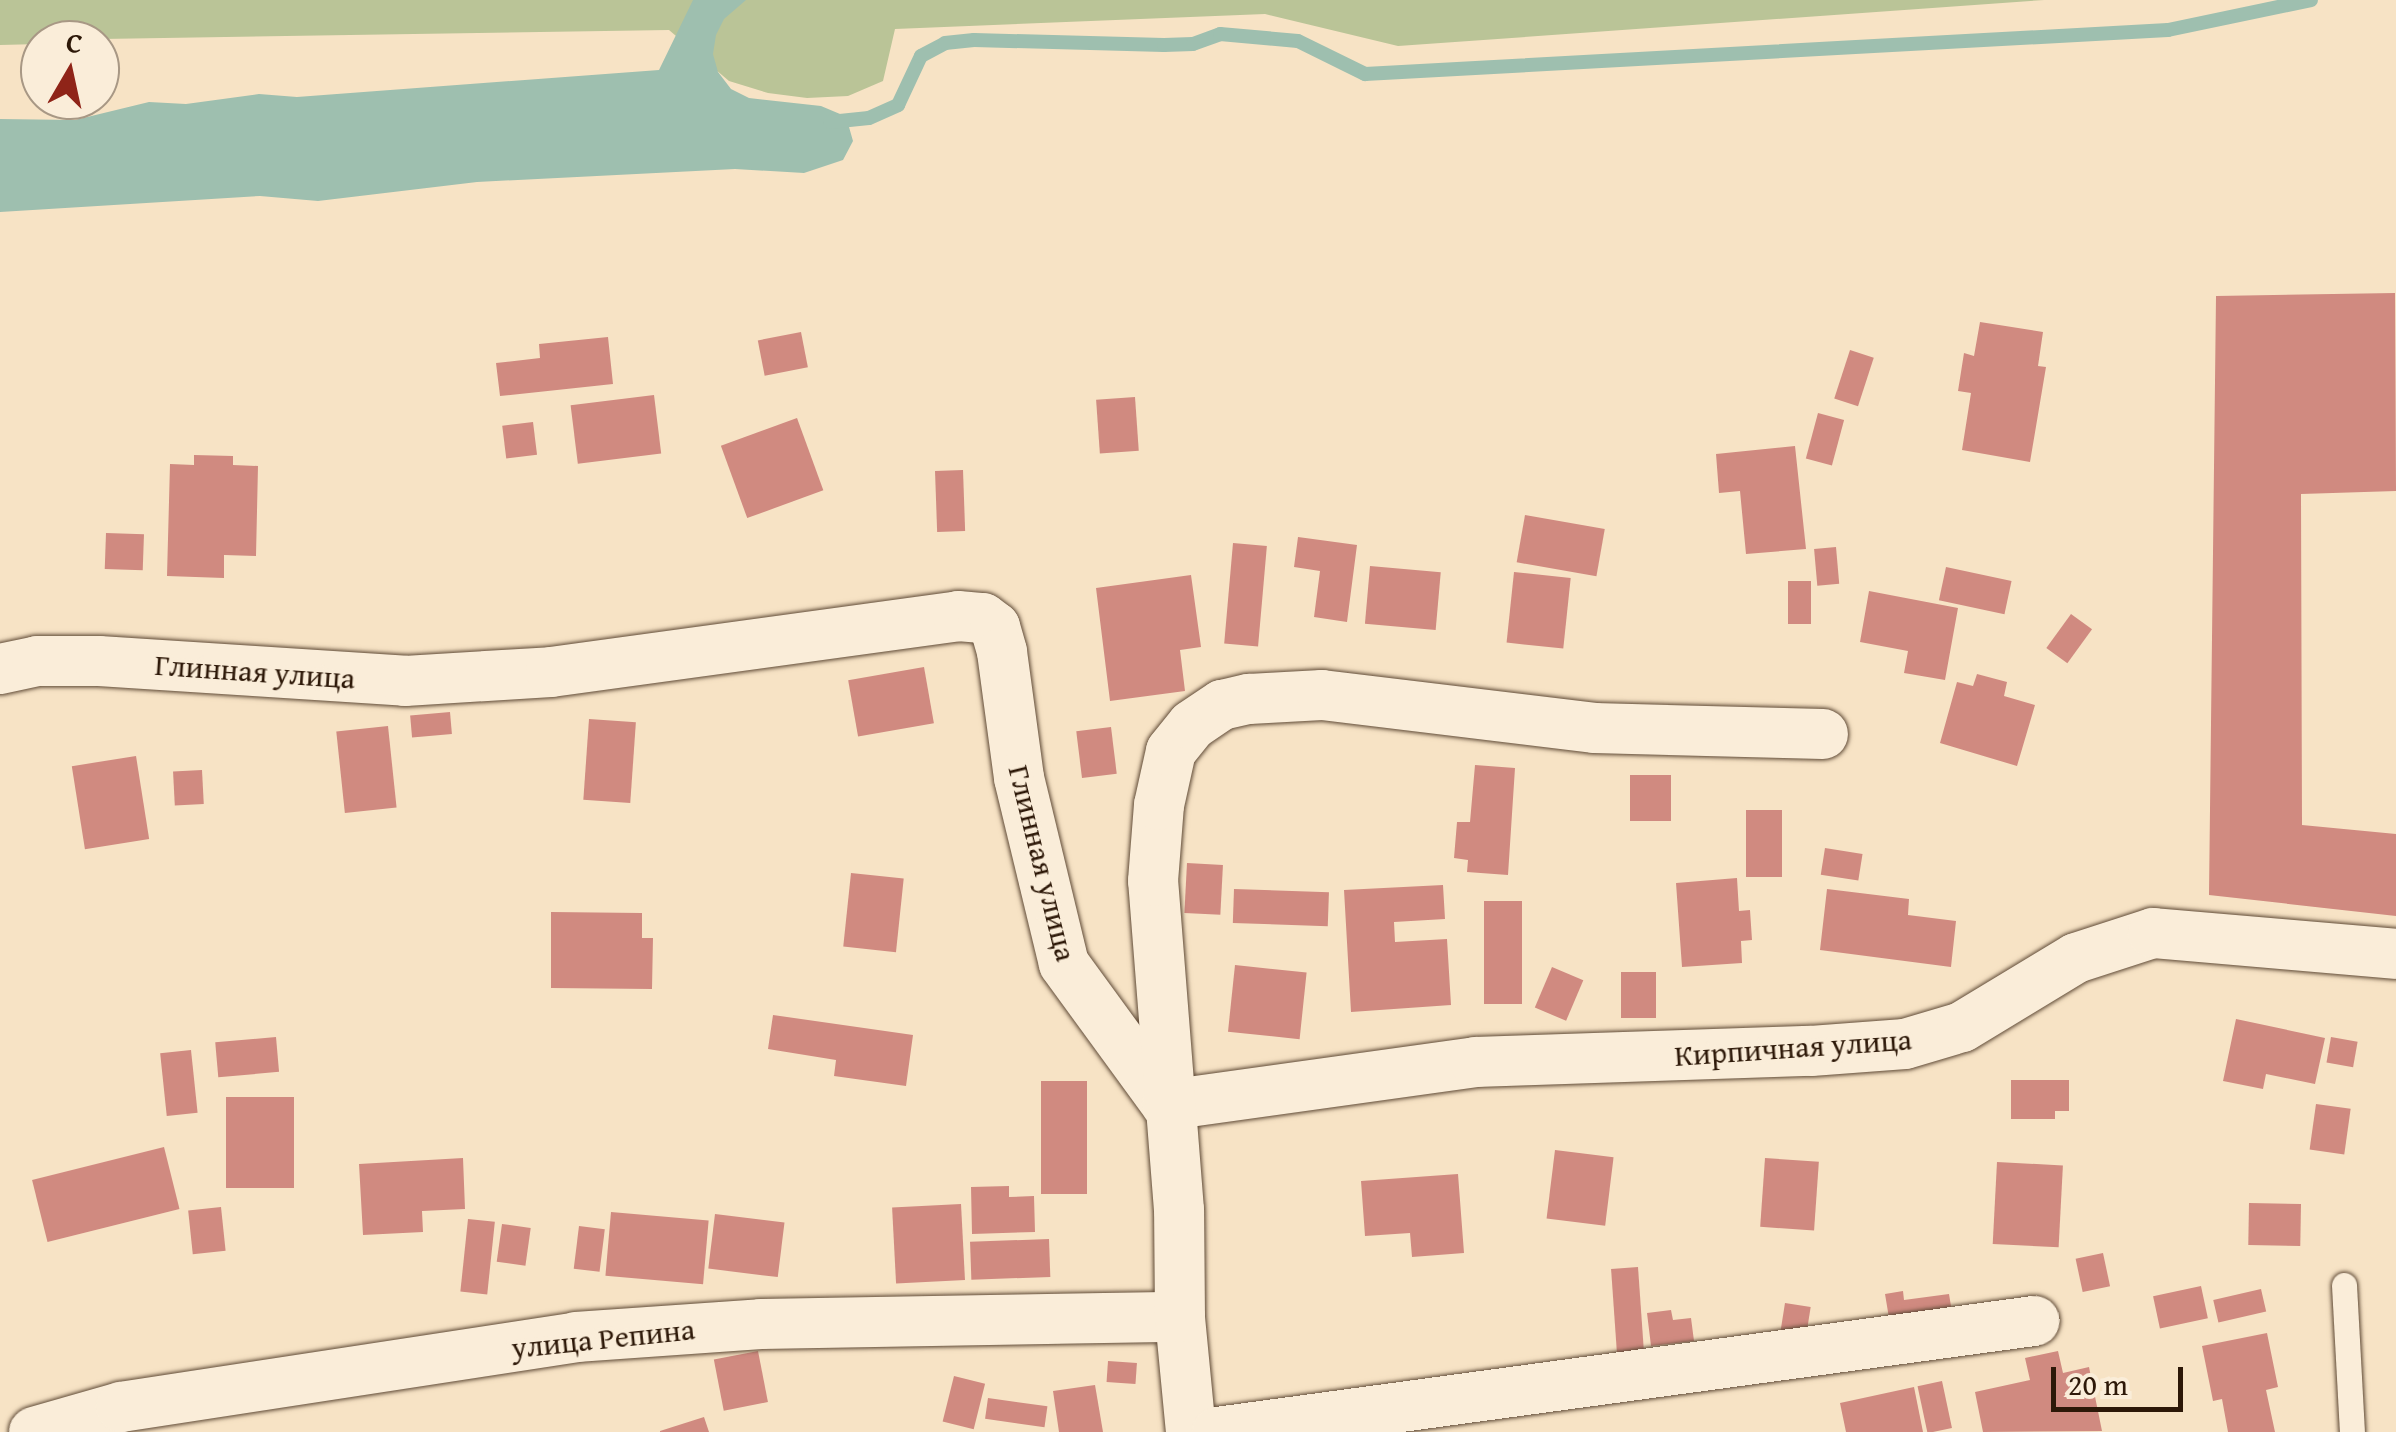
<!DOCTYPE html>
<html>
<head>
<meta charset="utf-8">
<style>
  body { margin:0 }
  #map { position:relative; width:2396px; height:1432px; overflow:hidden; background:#f7e3c5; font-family:"Gentium Book Plus",serif }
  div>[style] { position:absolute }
  .green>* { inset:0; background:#bac497 }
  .water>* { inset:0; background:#9ebfaf }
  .stream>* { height:14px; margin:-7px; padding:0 7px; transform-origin:7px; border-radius:7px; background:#9ebfaf }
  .building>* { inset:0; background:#d08a80; transform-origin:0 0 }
  .roads { filter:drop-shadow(0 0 2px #604b37) drop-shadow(0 0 2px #604b37) }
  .service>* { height:25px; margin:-12.5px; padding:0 12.5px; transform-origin:12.5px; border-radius:12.5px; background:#faedd9 }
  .minor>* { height:50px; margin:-25px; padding:0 25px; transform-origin:25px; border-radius:25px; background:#faedd9 }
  span { translate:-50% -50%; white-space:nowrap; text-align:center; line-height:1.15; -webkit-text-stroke:8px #faedd9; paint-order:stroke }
  .street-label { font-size:30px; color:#2d1808 }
  .north { position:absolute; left:20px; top:20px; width:100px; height:100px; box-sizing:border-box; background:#faedd9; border:2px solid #a89885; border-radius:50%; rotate:9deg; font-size:28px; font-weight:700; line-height:40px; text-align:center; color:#2d1808 }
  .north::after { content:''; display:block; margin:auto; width:35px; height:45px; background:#8f2418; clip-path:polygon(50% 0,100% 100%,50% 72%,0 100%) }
  .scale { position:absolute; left:2051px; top:1367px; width:132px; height:45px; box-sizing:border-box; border:5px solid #2d1808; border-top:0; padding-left:12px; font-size:30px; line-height:35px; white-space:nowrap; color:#2d1808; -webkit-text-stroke:8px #faedd9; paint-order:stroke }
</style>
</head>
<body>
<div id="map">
  <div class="green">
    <i style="clip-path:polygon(0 0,2044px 0,1398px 46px,1265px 14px,895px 29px,883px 81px,848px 96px,807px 98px,768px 93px,729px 81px,669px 30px,40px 40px,40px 44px,0 45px)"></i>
  </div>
  <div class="water">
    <i style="clip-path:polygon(693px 0,746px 0,724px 19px,716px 35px,713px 54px,718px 72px,731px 89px,749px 98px,821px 106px,840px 114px,847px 120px,853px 141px,843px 160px,804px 173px,735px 169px,477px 182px,318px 201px,260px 196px,0 212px,0 119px,75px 120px,149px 102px,186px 104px,259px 94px,297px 97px,659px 70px)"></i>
  </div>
  <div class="stream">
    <i style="left:830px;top:122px;width:39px;rotate:-6deg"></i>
    <i style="left:869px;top:118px;width:32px;rotate:-24deg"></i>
    <i style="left:898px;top:105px;width:54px;rotate:-64.9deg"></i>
    <i style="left:921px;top:56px;width:27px;rotate:-28deg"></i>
    <i style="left:945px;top:43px;width:29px;rotate:-6deg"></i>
    <i style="left:974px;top:40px;width:190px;rotate:1.5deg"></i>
    <i style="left:1164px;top:45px;width:29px;rotate:-2deg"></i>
    <i style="left:1193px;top:44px;width:29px;rotate:-20deg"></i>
    <i style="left:1220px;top:34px;width:78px;rotate:5.1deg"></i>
    <i style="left:1298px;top:41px;width:75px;rotate:26.2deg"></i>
    <i style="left:1365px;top:74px;width:804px;rotate:-3.14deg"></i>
    <i style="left:2168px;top:30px;width:146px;rotate:-11.8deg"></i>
  </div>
  <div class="building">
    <i style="clip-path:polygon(2395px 293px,2396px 491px,2301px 494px,2302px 825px,2396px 834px,2396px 916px,2209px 895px,2216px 296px)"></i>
    <i style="clip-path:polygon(1980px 322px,2043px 332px,2038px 366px,2046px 367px,2030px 462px,1962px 450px,1971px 393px,1958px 391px,1964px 353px,1974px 356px)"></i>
    <i style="left:801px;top:332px;width:36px;height:44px;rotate:79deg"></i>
    <i style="clip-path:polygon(608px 337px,613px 384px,500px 396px,496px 363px,540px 358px,539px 344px)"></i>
    <i style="left:1850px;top:350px;width:25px;height:51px;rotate:18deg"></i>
    <i style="left:654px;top:395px;width:59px;height:84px;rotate:83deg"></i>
    <i style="left:1135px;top:397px;width:54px;height:39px;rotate:86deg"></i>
    <i style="left:1818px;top:413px;width:27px;height:47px;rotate:15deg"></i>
    <i style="left:797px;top:418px;width:77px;height:81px;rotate:70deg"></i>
    <i style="left:533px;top:422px;width:33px;height:31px;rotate:83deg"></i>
    <i style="clip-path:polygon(1795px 446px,1806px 549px,1746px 554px,1740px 491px,1719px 493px,1716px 454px)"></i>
    <i style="clip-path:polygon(194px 455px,233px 456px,233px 465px,258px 466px,256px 556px,224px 555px,224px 578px,167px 576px,170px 464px,194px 465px)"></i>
    <i style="left:963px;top:470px;width:61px;height:28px;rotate:88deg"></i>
    <i style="left:1525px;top:515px;width:81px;height:48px;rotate:10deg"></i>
    <i style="left:106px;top:533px;width:38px;height:36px;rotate:2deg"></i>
    <i style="clip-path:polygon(1298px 537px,1357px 545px,1347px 622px,1314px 617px,1320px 571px,1294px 567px)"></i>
    <i style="left:1233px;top:543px;width:34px;height:101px;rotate:5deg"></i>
    <i style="left:1836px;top:547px;width:37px;height:22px;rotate:85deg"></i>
    <i style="left:1370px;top:566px;width:71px;height:58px;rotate:5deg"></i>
    <i style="left:1946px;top:567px;width:67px;height:34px;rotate:12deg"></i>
    <i style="left:1514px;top:572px;width:57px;height:71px;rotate:6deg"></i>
    <i style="clip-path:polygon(1191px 575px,1201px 647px,1180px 650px,1185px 691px,1110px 701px,1096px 588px)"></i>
    <i style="left:1788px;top:581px;width:23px;height:43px"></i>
    <i style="clip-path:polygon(1869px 591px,1958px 608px,1945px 680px,1904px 673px,1908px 651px,1860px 642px)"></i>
    <i style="left:2071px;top:614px;width:26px;height:42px;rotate:36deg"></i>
    <i style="left:924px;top:667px;width:57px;height:77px;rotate:80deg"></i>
    <i style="clip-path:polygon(1977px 674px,2007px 682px,2004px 696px,2035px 705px,2017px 766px,1940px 743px,1957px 682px,1973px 686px)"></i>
    <i style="left:450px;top:712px;width:22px;height:40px;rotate:85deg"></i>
    <i style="left:589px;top:719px;width:47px;height:81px;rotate:4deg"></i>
    <i style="left:388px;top:726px;width:82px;height:52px;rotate:84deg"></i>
    <i style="left:1111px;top:727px;width:47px;height:35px;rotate:83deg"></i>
    <i style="left:136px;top:756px;width:84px;height:65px;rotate:81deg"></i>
    <i style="clip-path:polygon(1475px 765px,1515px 768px,1508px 875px,1467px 872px,1468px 860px,1454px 858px,1457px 822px,1470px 822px)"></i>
    <i style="left:202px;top:770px;width:34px;height:29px;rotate:87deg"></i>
    <i style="left:1630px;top:775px;width:41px;height:46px"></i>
    <i style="left:1746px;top:810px;width:36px;height:67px"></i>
    <i style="left:1825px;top:848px;width:38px;height:27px;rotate:9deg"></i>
    <i style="left:1187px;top:863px;width:36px;height:50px;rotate:3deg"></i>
    <i style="left:851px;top:873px;width:53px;height:74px;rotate:6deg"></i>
    <i style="clip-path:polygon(1737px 878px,1739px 911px,1750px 910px,1752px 940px,1741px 941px,1742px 963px,1682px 967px,1676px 883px)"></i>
    <i style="clip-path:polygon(1443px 885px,1445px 919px,1394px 922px,1395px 942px,1447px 939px,1451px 1005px,1351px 1012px,1344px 890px)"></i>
    <i style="left:1234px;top:889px;width:95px;height:34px;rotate:2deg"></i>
    <i style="clip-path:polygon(1827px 889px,1909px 899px,1908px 915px,1956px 921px,1951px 967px,1820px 950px)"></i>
    <i style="left:1484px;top:901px;width:38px;height:103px"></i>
    <i style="clip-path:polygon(551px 912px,642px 913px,642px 938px,653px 938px,652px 989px,551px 988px)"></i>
    <i style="left:1235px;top:965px;width:72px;height:67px;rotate:6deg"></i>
    <i style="left:1552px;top:967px;width:34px;height:44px;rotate:23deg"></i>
    <i style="left:1621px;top:972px;width:35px;height:46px"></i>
    <i style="clip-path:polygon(773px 1015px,913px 1035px,906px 1086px,834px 1076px,836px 1060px,768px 1049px)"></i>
    <i style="clip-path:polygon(2236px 1019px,2325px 1038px,2315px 1084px,2266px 1074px,2263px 1089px,2223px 1081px)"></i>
    <i style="left:276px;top:1037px;width:35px;height:61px;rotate:85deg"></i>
    <i style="left:2331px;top:1037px;width:27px;height:26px;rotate:10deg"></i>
    <i style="left:191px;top:1050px;width:63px;height:31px;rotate:84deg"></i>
    <i style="clip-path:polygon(2011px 1080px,2069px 1080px,2069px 1111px,2055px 1111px,2055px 1119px,2011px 1119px)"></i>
    <i style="left:1041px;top:1081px;width:46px;height:113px"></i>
    <i style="left:226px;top:1097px;width:68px;height:91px"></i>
    <i style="left:2316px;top:1104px;width:35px;height:46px;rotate:8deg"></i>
    <i style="left:164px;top:1147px;width:64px;height:136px;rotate:76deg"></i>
    <i style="left:1555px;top:1150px;width:59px;height:69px;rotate:7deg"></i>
    <i style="clip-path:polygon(463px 1158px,465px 1209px,422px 1211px,423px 1232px,363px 1235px,359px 1164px)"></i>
    <i style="left:1765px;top:1158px;width:54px;height:69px;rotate:4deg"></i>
    <i style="left:1997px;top:1162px;width:66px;height:82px;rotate:3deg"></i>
    <i style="clip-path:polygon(1458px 1174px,1464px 1253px,1412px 1257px,1410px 1233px,1365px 1236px,1361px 1181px)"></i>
    <i style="clip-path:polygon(1009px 1186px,1009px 1197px,1034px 1196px,1035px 1232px,972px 1234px,971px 1187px)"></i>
    <i style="left:2249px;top:1203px;width:52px;height:42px;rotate:1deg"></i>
    <i style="left:961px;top:1204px;width:76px;height:69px;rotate:87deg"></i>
    <i style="left:221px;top:1207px;width:44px;height:33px;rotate:84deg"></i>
    <i style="left:611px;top:1212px;width:98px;height:64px;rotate:5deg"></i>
    <i style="left:715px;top:1214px;width:70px;height:55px;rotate:7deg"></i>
    <i style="left:468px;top:1219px;width:27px;height:73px;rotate:6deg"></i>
    <i style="left:502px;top:1224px;width:29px;height:38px;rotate:8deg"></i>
    <i style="left:579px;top:1226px;width:26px;height:43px;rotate:7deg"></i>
    <i style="left:1049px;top:1239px;width:38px;height:79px;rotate:88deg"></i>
    <i style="left:2103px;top:1253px;width:34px;height:28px;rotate:78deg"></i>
    <i style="left:1638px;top:1267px;width:87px;height:27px;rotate:86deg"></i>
    <i style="left:2201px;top:1286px;width:33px;height:49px;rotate:78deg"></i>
    <i style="left:2261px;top:1289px;width:23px;height:49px;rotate:77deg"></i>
    <i style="clip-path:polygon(1903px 1291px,1904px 1300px,1949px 1294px,1953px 1318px,1891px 1330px,1885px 1294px)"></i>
    <i style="left:1785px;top:1303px;width:26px;height:38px;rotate:9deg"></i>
    <i style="clip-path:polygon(1671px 1310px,1673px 1320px,1691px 1318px,1694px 1341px,1651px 1346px,1647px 1313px)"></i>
    <i style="clip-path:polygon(2267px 1333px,2278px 1387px,2266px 1390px,2275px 1432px,2228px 1432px,2222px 1399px,2213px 1401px,2202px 1346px)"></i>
    <i style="left:758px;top:1351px;width:52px;height:45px;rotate:79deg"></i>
    <i style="clip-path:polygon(2058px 1351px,2063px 1373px,2089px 1367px,2102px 1431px,1983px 1432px,1975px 1392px,2030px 1380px,2025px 1358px)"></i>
    <i style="left:1108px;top:1361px;width:29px;height:21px;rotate:4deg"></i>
    <i style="left:954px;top:1376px;width:32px;height:47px;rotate:14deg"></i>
    <i style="left:1942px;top:1381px;width:48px;height:25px;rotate:78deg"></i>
    <i style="clip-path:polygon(1095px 1385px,1103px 1432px,1059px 1432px,1053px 1391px)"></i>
    <i style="clip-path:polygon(1914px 1387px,1923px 1432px,1846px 1432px,1840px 1403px)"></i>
    <i style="left:988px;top:1398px;width:60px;height:21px;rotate:8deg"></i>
    <i style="clip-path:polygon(704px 1417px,709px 1432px,660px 1432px,660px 1431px)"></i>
  </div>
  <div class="roads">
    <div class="service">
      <i style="left:2344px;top:1285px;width:147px;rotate:86.9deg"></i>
    </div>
    <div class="minor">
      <i style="left:0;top:669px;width:38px;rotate:-12deg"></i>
      <i style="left:37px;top:661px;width:62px"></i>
      <i style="left:99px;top:661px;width:307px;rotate:3.7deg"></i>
      <i style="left:405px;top:681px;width:146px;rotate:-3.5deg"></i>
      <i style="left:551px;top:672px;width:411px;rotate:-7.8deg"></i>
      <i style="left:958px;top:616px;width:25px;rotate:5deg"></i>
      <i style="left:983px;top:618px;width:15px;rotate:37deg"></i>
      <i style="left:995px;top:627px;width:26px;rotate:74deg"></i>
      <i style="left:1002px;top:652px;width:127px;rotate:82.3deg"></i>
      <i style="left:1019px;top:778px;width:191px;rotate:76.4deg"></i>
      <i style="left:1064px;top:964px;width:175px;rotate:53.9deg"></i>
      <i style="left:1167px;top:1105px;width:311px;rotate:-7.9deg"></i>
      <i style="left:1475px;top:1062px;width:336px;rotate:-1.9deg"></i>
      <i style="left:1811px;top:1051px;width:94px;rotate:-4.3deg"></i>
      <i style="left:1905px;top:1044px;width:59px;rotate:-16.6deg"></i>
      <i style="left:1962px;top:1027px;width:133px;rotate:-31.2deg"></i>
      <i style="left:2076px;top:958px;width:81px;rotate:-18deg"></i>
      <i style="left:2153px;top:933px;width:244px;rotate:4.9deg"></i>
      <i style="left:34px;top:1432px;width:91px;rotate:-16deg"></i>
      <i style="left:121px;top:1407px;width:460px;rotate:-8.7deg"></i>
      <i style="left:576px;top:1337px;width:185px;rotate:-4deg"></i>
      <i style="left:761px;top:1324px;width:419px;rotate:-1deg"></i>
      <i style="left:1191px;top:1432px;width:116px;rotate:-95.5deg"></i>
      <i style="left:1180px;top:1317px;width:107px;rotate:-90.5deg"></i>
      <i style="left:1179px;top:1210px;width:330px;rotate:-94.5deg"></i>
      <i style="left:1153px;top:881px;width:76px;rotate:-85.5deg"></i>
      <i style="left:1159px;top:805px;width:55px;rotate:-77.5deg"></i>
      <i style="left:1171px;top:751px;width:33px;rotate:-51deg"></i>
      <i style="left:1192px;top:725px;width:36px;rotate:-34deg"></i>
      <i style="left:1222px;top:705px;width:28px;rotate:-13deg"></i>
      <i style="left:1249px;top:699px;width:73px;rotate:-3.1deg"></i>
      <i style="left:1322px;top:695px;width:274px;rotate:6.9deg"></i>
      <i style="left:1594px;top:728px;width:229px;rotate:1.5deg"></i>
      <i style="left:1217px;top:1432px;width:825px;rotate:-7.74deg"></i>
    </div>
  </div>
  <div class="street-label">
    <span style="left:255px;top:671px;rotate:4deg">Глинная улица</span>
    <span style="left:1043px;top:863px;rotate:76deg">Глинная улица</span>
    <span style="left:1793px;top:1047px;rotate:-4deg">Кирпичная улица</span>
    <span style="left:603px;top:1338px;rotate:-6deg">улица Репина</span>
  </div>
  <div class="north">С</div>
  <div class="scale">20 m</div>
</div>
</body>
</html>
